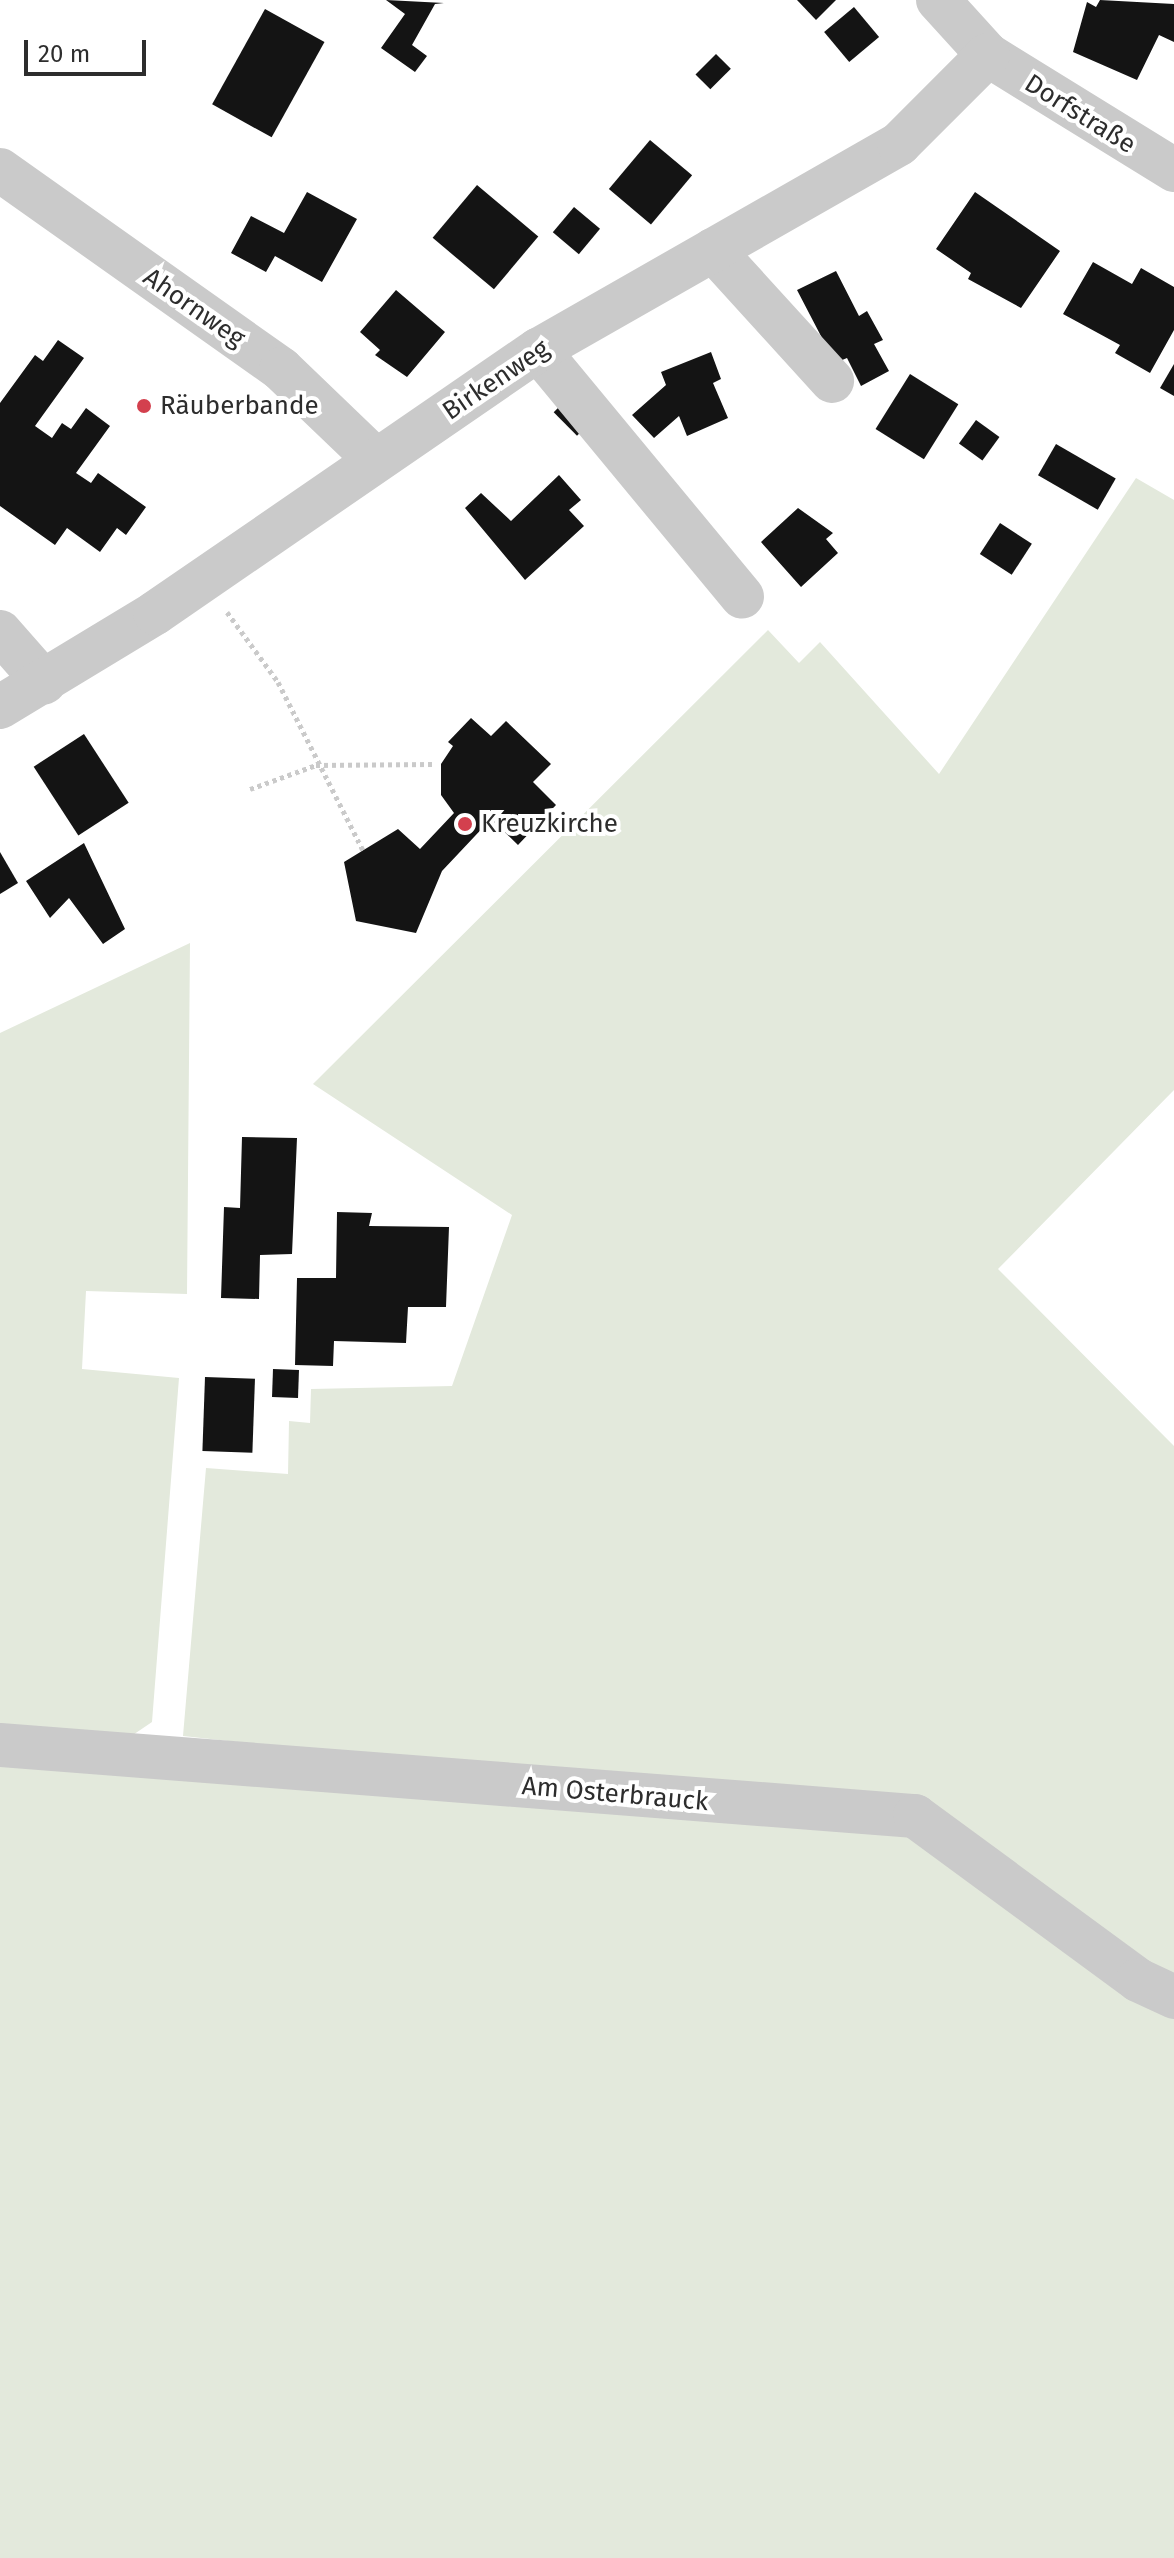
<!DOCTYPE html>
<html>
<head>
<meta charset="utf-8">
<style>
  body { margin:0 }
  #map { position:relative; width:1174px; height:2558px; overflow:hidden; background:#fff; font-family:"Fira Sans",sans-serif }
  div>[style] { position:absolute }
  .green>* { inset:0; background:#e3e9dc }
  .building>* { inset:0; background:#141414; transform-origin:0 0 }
  .path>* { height:5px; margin-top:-2.5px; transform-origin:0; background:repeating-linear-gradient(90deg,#cacaca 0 4px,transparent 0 8px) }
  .minor>* { height:44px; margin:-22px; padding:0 22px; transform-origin:22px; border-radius:22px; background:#cacaca }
  .dots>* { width:22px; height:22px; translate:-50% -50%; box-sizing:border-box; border:4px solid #fff; border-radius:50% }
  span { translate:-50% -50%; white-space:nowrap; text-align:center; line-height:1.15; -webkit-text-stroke:8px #fff; paint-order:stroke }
  .street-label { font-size:26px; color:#2d2d2d }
  .poi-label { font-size:26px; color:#2d2d2d }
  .left { translate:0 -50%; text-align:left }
  .scale { position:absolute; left:24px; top:40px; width:122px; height:36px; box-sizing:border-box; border:4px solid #2d2d2d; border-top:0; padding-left:10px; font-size:24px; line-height:28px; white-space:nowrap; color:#2d2d2d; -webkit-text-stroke:6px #fff; paint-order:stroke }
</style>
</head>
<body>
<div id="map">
  <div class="green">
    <i style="clip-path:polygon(1136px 478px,1174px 500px,1174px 1090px,998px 1269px,1174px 1446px,1174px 2558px,0 2558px,0 1761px,899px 1815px,183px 1736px,206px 1468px,288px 1474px,289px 1421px,310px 1423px,311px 1389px,452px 1386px,512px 1215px,313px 1084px,768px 630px,799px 663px,820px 642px,939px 774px)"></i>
    <i style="clip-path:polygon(190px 943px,187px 1294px,86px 1291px,82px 1369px,179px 1378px,152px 1722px,121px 1743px,0 1731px,0 1033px)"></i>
  </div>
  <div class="building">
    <i style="clip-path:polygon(386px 0,444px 3px,435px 4px,412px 45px,427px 56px,415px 72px,381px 48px,405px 14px)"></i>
    <i style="clip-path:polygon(797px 0,836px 0,816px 20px)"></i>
    <i style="clip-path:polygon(1100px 0,1174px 4px,1174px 42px,1159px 35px,1137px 80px,1073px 52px,1087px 2px,1096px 7px)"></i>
    <i style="left:854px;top:7px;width:39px;height:39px;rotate:50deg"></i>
    <i style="left:265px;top:9px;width:68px;height:109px;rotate:29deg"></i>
    <i style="left:716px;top:54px;width:21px;height:29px;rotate:45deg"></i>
    <i style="left:650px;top:140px;width:55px;height:64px;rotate:40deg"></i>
    <i style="left:477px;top:185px;width:80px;height:69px;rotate:40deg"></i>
    <i style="clip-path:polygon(307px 192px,357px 219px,322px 282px,275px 256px,266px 272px,231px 253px,251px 216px,284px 233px)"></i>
    <i style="clip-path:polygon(975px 192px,1060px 251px,1021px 308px,968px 279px,971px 273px,936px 249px)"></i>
    <i style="left:574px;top:207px;width:34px;height:33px;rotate:40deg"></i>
    <i style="clip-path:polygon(1093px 262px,1132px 284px,1141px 268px,1174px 287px,1174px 330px,1150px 373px,1115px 353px,1120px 345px,1063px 314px)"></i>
    <i style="clip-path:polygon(836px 271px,859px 316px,867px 311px,883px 340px,874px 344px,889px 371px,861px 386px,847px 358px,835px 363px,797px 290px)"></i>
    <i style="clip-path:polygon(396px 290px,445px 332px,407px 377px,375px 355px,380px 350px,360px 332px)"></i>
    <i style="clip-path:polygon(58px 340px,84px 358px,35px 426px,52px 438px,62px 423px,71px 429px,86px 408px,110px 426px,76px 473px,91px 483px,98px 473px,146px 507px,126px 535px,117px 528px,100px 552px,67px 528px,55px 545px,0 506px,0 403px,35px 355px,43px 361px)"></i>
    <i style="clip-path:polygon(711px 352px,721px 379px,713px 383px,728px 418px,687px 436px,679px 416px,654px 438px,632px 415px,666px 385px,661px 372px)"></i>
    <i style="clip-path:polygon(1174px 364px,1174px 396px,1160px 388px)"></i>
    <i style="left:910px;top:374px;width:57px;height:65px;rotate:32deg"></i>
    <i style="left:565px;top:401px;width:33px;height:16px;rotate:45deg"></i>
    <i style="left:976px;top:420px;width:29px;height:29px;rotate:36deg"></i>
    <i style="left:1056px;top:444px;width:69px;height:36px;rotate:30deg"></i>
    <i style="clip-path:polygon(559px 475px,581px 500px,569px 510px,584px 526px,525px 580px,465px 508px,481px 493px,511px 521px)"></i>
    <i style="clip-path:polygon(798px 508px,833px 533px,826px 539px,838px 553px,801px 587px,761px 542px)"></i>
    <i style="left:1000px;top:523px;width:38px;height:37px;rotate:33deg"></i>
    <i style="clip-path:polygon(471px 718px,491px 736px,506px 721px,551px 764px,533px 782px,556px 805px,518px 845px,491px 819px,442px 871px,416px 933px,356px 921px,344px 862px,398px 829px,420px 849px,454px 813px,441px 795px,441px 764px,453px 746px,448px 742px)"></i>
    <i style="left:84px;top:734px;width:82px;height:60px;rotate:57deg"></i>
    <i style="clip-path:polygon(84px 843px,125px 929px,103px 944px,69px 898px,50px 918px,26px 881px)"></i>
    <i style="clip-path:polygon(0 852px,18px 883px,0 894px)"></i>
    <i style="clip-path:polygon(242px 1137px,297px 1138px,292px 1254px,260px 1255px,259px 1299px,221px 1298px,224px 1207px,240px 1208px)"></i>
    <i style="clip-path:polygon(337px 1212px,372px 1213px,369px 1226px,449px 1227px,446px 1307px,408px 1307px,406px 1343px,334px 1341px,333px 1366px,295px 1365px,297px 1278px,336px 1278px)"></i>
    <i style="left:273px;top:1369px;width:26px;height:28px;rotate:2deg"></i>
    <i style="left:205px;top:1377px;width:50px;height:74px;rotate:2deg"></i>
  </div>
  <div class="path">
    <i style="left:227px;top:612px;width:87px;rotate:53.9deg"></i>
    <i style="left:278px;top:682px;width:188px;rotate:63.2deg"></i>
    <i style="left:250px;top:789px;width:70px;rotate:-20deg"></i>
    <i style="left:316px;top:765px;width:116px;rotate:-0.5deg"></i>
  </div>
  <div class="minor">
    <i style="left:938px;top:0;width:74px;rotate:47.7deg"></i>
    <i style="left:988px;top:55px;width:219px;rotate:31.7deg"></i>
    <i style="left:0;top:170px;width:344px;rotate:35.3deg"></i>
    <i style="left:281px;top:369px;width:132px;rotate:43.8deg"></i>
    <i style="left:713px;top:250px;width:177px;rotate:47.7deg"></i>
    <i style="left:538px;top:350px;width:320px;rotate:50.4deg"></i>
    <i style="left:0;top:632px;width:67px;rotate:48.7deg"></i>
    <i style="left:0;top:707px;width:181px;rotate:-31.2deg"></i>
    <i style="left:155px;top:613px;width:465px;rotate:-34.5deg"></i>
    <i style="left:538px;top:350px;width:416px;rotate:-29.7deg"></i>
    <i style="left:899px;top:144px;width:126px;rotate:-45deg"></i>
    <i style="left:0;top:1745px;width:918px;rotate:4.44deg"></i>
    <i style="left:915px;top:1816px;width:277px;rotate:36.3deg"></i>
    <i style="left:1138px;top:1980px;width:40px;rotate:25deg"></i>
  </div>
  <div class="dots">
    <i style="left:144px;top:406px;background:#d3404e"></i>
    <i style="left:465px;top:824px;background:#d3404e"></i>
  </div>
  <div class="street-label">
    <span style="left:1080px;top:114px;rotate:32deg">Dorfstraße</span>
    <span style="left:194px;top:308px;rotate:35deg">Ahornweg</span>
    <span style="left:496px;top:380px;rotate:-34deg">Birkenweg</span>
    <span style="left:615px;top:1794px;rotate:5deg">Am Osterbrauck</span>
  </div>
  <div class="poi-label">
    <span class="left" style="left:160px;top:406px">Räuberbande</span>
    <span class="left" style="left:481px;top:824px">Kreuzkirche</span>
  </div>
  <div class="scale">20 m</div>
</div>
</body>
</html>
